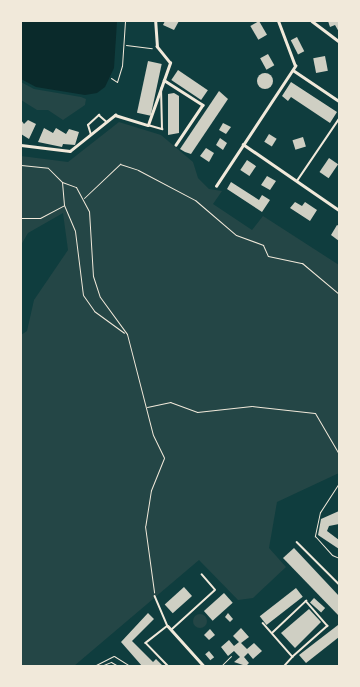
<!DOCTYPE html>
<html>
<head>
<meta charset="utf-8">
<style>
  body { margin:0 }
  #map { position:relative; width:360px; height:687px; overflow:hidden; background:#0f3d3e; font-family:Ubuntu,sans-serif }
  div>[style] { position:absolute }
  .green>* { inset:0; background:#244646 }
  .round { border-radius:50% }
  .water>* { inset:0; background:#0a2a2b }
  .building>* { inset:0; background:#cfcfc3; transform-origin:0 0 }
  .path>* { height:1px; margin:-0.5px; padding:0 0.5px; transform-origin:0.5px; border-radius:0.5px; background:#f1e9da }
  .service>* { height:1.5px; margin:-0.75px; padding:0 0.75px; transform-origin:0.75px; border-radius:0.75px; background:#f1e9da }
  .minor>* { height:2.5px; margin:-1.25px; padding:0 1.25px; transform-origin:1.25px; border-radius:1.25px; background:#f1e9da }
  span { translate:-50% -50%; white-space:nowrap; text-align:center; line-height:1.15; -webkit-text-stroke:4px #f1e9da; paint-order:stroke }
  .frame { position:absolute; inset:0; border:22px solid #f1e9da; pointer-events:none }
</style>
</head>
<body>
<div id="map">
  <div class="green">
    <i style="clip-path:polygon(21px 82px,34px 89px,81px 97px,86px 99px,85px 105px,63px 120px,48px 110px,37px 110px,21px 100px)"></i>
    <i style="clip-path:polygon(119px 122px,161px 135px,193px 162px,198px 178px,209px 189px,222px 191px,213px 204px,252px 230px,263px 216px,339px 265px,339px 473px,277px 502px,269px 548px,286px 567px,253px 598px,238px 600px,199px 560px,74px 666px,21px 666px,21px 335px,27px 331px,34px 300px,68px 250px,63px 213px,28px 233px,21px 245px,21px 156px,68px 162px)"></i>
    <i class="round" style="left:193px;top:614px;width:14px;height:14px"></i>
  </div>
  <div class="water">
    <i style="clip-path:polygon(21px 21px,117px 21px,114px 68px,105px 87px,97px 93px,85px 95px,36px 87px,21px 79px)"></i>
  </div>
  <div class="building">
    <i style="clip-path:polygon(165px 21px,179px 21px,174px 30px,163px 25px)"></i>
    <i style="left:259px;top:21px;width:16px;height:10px;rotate:60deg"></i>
    <i style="clip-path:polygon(328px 21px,339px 21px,339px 32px,335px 25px,330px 27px)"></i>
    <i style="left:297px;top:37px;width:16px;height:7px;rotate:63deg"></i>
    <i style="left:268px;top:54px;width:13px;height:9px;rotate:61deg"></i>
    <i style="left:325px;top:56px;width:15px;height:12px;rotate:79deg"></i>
    <i style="left:148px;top:61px;width:14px;height:53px;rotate:12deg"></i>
    <i style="left:178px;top:70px;width:36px;height:12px;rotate:34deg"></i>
    <i class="round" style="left:257px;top:73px;width:16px;height:16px"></i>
    <i style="clip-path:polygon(291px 82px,337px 112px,330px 123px,291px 97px,288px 101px,282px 96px)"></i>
    <i style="clip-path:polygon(219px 91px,228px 99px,191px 154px,185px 152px,180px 149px)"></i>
    <i style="clip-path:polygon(174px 93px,179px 96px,179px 133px,168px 135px,168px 94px)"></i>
    <i style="clip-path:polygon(21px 120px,24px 124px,28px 120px,36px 124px,29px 139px,21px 134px)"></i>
    <i style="clip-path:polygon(223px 123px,231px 127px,226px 134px,219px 130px)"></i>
    <i style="clip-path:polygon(44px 128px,53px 133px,56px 128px,66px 134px,69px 129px,79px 132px,75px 145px,63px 144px,62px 147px,38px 142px)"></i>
    <i style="left:269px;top:134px;width:9px;height:9px;rotate:32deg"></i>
    <i style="left:303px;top:137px;width:10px;height:11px;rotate:73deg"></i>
    <i style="clip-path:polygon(220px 138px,227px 143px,223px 150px,216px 145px)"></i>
    <i style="clip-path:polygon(206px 148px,214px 153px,209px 162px,200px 156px)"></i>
    <i style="left:329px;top:158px;width:11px;height:17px;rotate:34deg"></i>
    <i style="left:247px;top:160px;width:11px;height:12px;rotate:34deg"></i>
    <i style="clip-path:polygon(267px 176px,276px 181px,270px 190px,261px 185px)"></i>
    <i style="clip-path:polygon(231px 182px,259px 200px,262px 195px,270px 200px,262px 212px,227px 189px)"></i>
    <i style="clip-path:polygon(295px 202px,302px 206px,305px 202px,317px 210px,310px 221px,290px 208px)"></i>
    <i style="clip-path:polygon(337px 225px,339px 226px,339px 241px,331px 235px)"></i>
    <i style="clip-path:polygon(339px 511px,339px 524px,329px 526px,327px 531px,339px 540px,339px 549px,318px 535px,321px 519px)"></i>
    <i style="clip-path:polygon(294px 548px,339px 596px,339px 616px,283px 558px)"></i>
    <i style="left:184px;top:587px;width:12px;height:26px;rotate:48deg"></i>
    <i style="left:296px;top:588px;width:11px;height:46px;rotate:52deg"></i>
    <i style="left:224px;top:593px;width:13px;height:27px;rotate:48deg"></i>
    <i style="left:314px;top:598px;width:15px;height:6px;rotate:42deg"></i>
    <i style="clip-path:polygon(309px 609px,321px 622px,295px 648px,281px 633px)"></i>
    <i style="clip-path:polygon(148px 613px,154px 619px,132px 641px,153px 662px,156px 659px,163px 666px,142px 666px,121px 642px)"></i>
    <i style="clip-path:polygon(228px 613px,233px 619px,230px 622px,225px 617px)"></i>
    <i style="clip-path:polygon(338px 625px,339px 637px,306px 663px,299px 655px)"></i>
    <i style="clip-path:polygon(241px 628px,249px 637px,241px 643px,247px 649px,254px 643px,262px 651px,253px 659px,248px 653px,244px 657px,249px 663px,246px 666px,234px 662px,240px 657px,234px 651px,228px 656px,221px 647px,229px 640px,234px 646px,239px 642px,233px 636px)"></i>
    <i style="clip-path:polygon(210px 629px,215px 635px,209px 640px,204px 635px)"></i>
    <i style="left:209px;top:651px;width:8px;height:5px;rotate:50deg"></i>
  </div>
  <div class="path">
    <i style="left:126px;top:45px;width:26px;rotate:7deg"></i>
    <i style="left:111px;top:78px;width:7px;rotate:34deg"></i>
    <i style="left:117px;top:82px;width:17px;rotate:-73deg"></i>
    <i style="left:122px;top:66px;width:45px;rotate:-86.2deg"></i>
    <i style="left:21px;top:165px;width:27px;rotate:6deg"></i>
    <i style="left:48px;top:168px;width:20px;rotate:45deg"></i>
    <i style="left:62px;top:182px;width:15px;rotate:20deg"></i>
    <i style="left:76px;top:187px;width:27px;rotate:62deg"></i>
    <i style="left:89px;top:211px;width:65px;rotate:86.5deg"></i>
    <i style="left:93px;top:276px;width:22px;rotate:72deg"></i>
    <i style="left:100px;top:297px;width:46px;rotate:53.9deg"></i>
    <i style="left:127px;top:334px;width:104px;rotate:75.6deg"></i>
    <i style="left:153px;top:435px;width:25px;rotate:64deg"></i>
    <i style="left:164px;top:458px;width:35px;rotate:112deg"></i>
    <i style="left:151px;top:490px;width:36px;rotate:99deg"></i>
    <i style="left:145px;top:526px;width:67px;rotate:82.2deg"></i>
    <i style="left:62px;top:182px;width:23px;rotate:85deg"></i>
    <i style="left:84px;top:198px;width:50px;rotate:-43.4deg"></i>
    <i style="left:120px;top:164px;width:19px;rotate:18deg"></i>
    <i style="left:138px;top:170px;width:64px;rotate:27.8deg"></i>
    <i style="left:195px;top:200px;width:54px;rotate:40.5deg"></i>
    <i style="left:236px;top:235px;width:29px;rotate:20deg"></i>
    <i style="left:263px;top:245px;width:12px;rotate:66deg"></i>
    <i style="left:268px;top:256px;width:35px;rotate:12deg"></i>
    <i style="left:302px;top:263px;width:48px;rotate:40deg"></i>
    <i style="left:21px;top:218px;width:19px"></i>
    <i style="left:40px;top:218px;width:27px;rotate:-28deg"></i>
    <i style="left:64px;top:205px;width:28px;rotate:67deg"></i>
    <i style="left:75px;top:231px;width:64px;rotate:82.9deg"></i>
    <i style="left:83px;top:295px;width:19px;rotate:55deg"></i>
    <i style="left:94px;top:311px;width:37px;rotate:36deg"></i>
    <i style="left:147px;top:407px;width:24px;rotate:-12deg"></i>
    <i style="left:170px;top:402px;width:29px;rotate:20deg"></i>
    <i style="left:197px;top:412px;width:55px;rotate:-6.2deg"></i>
    <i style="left:252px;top:406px;width:63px;rotate:6.3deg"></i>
    <i style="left:315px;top:413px;width:48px;rotate:59.7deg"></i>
    <i style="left:339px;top:483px;width:35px;rotate:123deg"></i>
    <i style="left:320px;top:512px;width:25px;rotate:102deg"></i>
    <i style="left:315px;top:536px;width:25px;rotate:48deg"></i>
    <i style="left:332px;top:555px;width:8px;rotate:23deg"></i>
    <i style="left:94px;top:666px;width:22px;rotate:-27deg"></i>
    <i style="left:114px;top:656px;width:19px;rotate:32deg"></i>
    <i style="left:101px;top:666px;width:11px;rotate:-22deg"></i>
    <i style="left:111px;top:662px;width:8px;rotate:30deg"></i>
    <i style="left:221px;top:666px;width:14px;rotate:-45deg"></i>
  </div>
  <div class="service">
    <i style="left:148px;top:125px;width:15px;rotate:16deg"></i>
    <i style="left:162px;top:129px;width:40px;rotate:-91.4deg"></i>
    <i style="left:91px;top:135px;width:10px;rotate:-107deg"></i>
    <i style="left:88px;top:125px;width:15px;rotate:-42deg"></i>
    <i style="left:99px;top:115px;width:9px;rotate:41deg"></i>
    <i style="left:297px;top:181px;width:75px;rotate:-55.9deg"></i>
    <i style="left:297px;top:542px;width:59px;rotate:45deg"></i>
    <i style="left:155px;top:596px;width:33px;rotate:67deg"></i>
    <i style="left:168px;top:626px;width:28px;rotate:142deg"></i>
    <i style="left:146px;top:643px;width:32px;rotate:46deg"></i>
    <i style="left:263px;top:623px;width:45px;rotate:48.6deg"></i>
    <i style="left:293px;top:657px;width:12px;rotate:132deg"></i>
    <i style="left:171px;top:630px;width:59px;rotate:-42.3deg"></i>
    <i style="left:215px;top:590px;width:20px;rotate:-131deg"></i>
    <i style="left:272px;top:633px;width:47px;rotate:-43.3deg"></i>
    <i style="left:306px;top:601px;width:33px;rotate:49deg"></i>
    <i style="left:328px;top:626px;width:47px;rotate:138.5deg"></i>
  </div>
  <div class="minor">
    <i style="left:312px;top:21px;width:34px;rotate:37deg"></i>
    <i style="left:293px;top:70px;width:55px;rotate:34deg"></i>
    <i style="left:164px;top:80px;width:46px;rotate:32.7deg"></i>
    <i style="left:203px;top:105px;width:48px;rotate:124deg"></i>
    <i style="left:243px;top:144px;width:116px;rotate:34.5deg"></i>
    <i style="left:21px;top:145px;width:49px;rotate:7deg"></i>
    <i style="left:70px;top:151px;width:58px;rotate:-38.7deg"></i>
    <i style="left:115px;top:115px;width:34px;rotate:17deg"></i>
    <i style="left:148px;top:125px;width:66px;rotate:-70.5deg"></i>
    <i style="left:170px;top:63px;width:21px;rotate:-129deg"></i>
    <i style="left:157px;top:47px;width:26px;rotate:-94deg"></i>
    <i style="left:216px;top:186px;width:144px;rotate:-56.6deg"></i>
    <i style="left:295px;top:66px;width:48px;rotate:-110.7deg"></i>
    <i style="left:168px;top:626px;width:54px;rotate:48deg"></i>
  </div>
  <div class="frame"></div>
</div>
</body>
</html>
